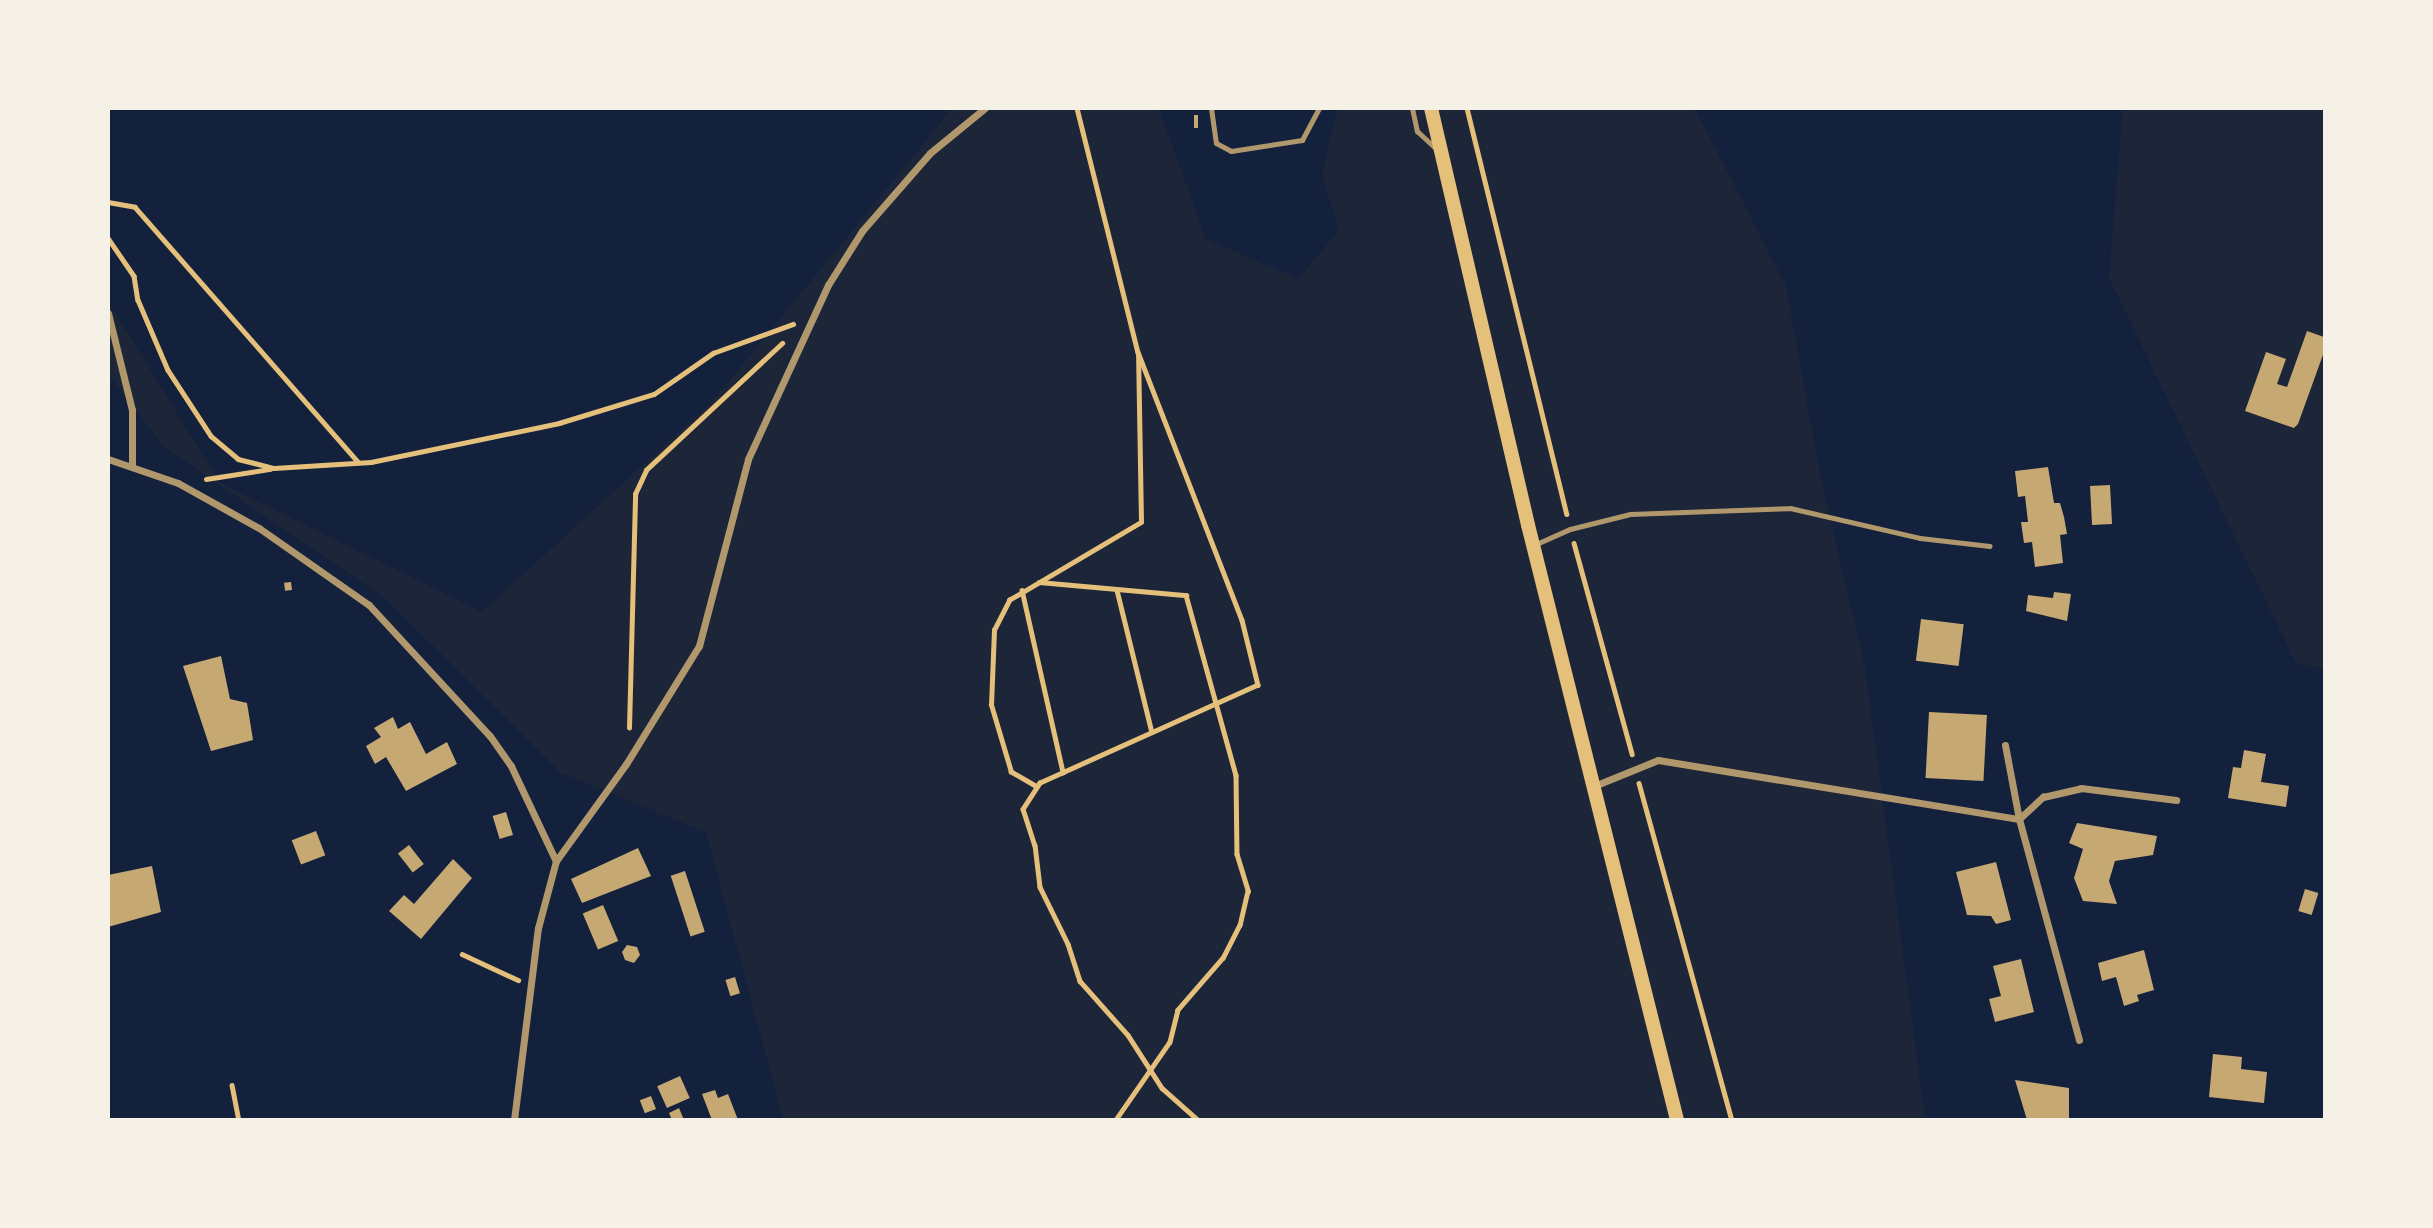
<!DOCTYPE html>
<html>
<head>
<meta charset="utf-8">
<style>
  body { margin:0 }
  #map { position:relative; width:2433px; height:1228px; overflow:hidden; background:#14213d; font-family:"Alegreya Sans",sans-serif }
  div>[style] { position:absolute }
  .green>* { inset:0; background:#1d2539 }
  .building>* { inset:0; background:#c6a872; transform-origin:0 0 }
  .path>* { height:4.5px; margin:-2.25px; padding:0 2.25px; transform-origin:2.25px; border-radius:2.25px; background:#e5c07b }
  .service>* { height:5px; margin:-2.5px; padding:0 2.5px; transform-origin:2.5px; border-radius:2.5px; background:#b1986c }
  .minor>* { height:7px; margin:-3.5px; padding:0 3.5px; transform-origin:3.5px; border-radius:3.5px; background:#b1986c }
  .secondary>* { height:14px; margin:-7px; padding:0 7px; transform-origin:7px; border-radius:7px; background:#e5c07b }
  span { translate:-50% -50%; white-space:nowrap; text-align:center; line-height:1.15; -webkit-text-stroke:5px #f6f1e7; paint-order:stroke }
  .frame { position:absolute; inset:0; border:110px solid #f6f1e7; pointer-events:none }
</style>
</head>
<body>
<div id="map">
  <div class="green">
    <i style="clip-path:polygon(952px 109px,1159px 109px,1206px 239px,1299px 279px,1339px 230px,1322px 176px,1337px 109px,1695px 109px,1786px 286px,1821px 480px,1865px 668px,1925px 1119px,783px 1119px,706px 832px,561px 773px,385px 598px,164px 447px,109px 375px,108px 301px,220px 483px,482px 612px,711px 403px)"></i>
    <i style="clip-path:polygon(2123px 109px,2324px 109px,2324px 668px,2296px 663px,2109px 278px)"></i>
  </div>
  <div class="building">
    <i style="left:1194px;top:115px;width:4px;height:13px"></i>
    <i style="clip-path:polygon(2307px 331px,2324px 337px,2324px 352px,2298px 424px,2294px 428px,2245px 411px,2266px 352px,2286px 359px,2277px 384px,2287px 387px)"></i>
    <i style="clip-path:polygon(2048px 467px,2054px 503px,2060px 503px,2064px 517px,2067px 534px,2060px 535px,2063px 563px,2035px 567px,2032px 542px,2024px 543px,2021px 522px,2028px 522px,2025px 496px,2018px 497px,2015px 471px)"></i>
    <i style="left:2110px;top:485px;width:39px;height:20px;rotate:87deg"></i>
    <i style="left:291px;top:582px;width:8px;height:7px;rotate:83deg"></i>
    <i style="clip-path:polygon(2054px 592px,2071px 594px,2067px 621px,2026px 611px,2028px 595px,2053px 598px)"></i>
    <i style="left:1921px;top:619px;width:43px;height:42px;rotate:7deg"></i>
    <i style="clip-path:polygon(221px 656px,230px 699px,247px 703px,253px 740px,211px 751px,183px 666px)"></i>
    <i style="left:1929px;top:712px;width:58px;height:66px;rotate:3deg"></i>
    <i style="clip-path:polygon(393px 717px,398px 729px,410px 722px,426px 754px,447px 742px,457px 764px,406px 791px,386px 757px,375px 764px,366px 746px,381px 737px,374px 728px)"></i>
    <i style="clip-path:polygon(2244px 750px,2266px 754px,2261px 782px,2289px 786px,2286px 807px,2228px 798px,2233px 767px,2241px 768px)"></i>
    <i style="left:506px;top:812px;width:24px;height:14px;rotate:73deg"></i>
    <i style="clip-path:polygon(2077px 823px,2157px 836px,2153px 855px,2115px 861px,2109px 881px,2117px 904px,2083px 901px,2074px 878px,2083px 849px,2069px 843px)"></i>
    <i style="left:316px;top:831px;width:26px;height:26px;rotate:69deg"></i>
    <i style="left:409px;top:845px;width:24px;height:14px;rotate:52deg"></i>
    <i style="clip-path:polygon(638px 848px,651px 876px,582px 903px,571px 879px)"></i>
    <i style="clip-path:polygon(453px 859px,472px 878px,421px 939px,389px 911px,404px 895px,414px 904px)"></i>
    <i style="clip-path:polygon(1996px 862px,2011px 920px,1996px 924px,1991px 916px,1967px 915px,1956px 872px)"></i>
    <i style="clip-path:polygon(152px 866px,161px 912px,108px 927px,108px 875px)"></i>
    <i style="left:685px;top:871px;width:64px;height:15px;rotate:72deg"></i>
    <i style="left:2305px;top:889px;width:14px;height:23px;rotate:17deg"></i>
    <i style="left:603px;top:905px;width:39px;height:22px;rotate:67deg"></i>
    <i style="clip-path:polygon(627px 945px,637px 947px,640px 955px,634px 963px,625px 960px,622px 952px)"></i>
    <i style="clip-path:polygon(2144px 950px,2154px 990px,2137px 995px,2139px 1001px,2124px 1006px,2116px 977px,2102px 981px,2098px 963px)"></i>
    <i style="clip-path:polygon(2021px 959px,2034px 1012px,1995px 1022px,1989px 999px,2001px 996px,1993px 966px)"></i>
    <i style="left:735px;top:977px;width:17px;height:10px;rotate:73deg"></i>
    <i style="clip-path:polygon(2213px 1054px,2242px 1057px,2241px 1069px,2267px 1072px,2264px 1103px,2209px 1097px)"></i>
    <i style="left:680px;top:1076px;width:24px;height:25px;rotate:66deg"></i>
    <i style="clip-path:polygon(2015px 1080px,2069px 1088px,2069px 1120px,2027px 1120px)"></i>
    <i style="clip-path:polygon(715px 1090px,718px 1098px,728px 1094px,738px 1120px,712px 1120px,702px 1094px)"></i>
    <i style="left:651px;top:1096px;width:14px;height:12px;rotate:69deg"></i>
    <i style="clip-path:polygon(679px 1108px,684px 1120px,672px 1120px,669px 1113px)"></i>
  </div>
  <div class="path">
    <i style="left:1077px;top:108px;width:252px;rotate:76deg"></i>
    <i style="left:1138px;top:352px;width:287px;rotate:68.8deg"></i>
    <i style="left:1242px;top:620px;width:67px;rotate:76.2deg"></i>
    <i style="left:1258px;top:685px;width:239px;rotate:155.8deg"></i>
    <i style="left:1040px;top:783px;width:31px;rotate:123deg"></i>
    <i style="left:1023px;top:809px;width:38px;rotate:72deg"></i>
    <i style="left:1035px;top:845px;width:42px;rotate:83.2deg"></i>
    <i style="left:1040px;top:887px;width:64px;rotate:63.8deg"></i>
    <i style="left:1068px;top:944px;width:39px;rotate:72deg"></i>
    <i style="left:1080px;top:981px;width:72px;rotate:48.4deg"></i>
    <i style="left:1128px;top:1035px;width:63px;rotate:57.3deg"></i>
    <i style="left:1162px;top:1088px;width:48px;rotate:41.6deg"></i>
    <i style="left:1467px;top:108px;width:418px;rotate:76.2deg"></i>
    <i style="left:108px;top:202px;width:27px;rotate:10deg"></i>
    <i style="left:135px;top:207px;width:339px;rotate:48.8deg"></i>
    <i style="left:108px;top:238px;width:46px;rotate:55.6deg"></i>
    <i style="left:134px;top:276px;width:24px;rotate:81deg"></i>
    <i style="left:138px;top:300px;width:76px;rotate:66.8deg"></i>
    <i style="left:168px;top:370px;width:79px;rotate:56.9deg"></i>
    <i style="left:211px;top:436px;width:35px;rotate:40deg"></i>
    <i style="left:238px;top:459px;width:37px;rotate:14deg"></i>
    <i style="left:274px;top:468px;width:97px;rotate:-3.5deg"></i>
    <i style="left:371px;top:462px;width:192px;rotate:-11.7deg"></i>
    <i style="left:559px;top:423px;width:99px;rotate:-17deg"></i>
    <i style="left:654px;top:394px;width:72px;rotate:-34.8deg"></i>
    <i style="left:713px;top:353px;width:85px;rotate:-19.9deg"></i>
    <i style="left:206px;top:479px;width:65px;rotate:-8.9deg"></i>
    <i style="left:1574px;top:543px;width:219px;rotate:74.6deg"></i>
    <i style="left:1039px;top:582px;width:148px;rotate:5.1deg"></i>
    <i style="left:1186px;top:595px;width:187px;rotate:74.5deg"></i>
    <i style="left:1236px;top:775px;width:79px;rotate:89.3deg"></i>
    <i style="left:1237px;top:854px;width:39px;rotate:73deg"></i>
    <i style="left:1248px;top:891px;width:35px;rotate:103deg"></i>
    <i style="left:1240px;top:925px;width:37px;rotate:117deg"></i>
    <i style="left:1223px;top:958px;width:69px;rotate:130.9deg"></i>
    <i style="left:1178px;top:1010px;width:33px;rotate:104deg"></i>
    <i style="left:1170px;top:1042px;width:95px;rotate:124.7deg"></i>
    <i style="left:1022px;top:590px;width:187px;rotate:77.3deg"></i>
    <i style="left:1117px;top:590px;width:146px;rotate:76.2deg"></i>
    <i style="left:629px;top:728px;width:234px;rotate:-88.5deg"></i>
    <i style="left:635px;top:494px;width:26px;rotate:-65deg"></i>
    <i style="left:646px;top:470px;width:186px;rotate:-43deg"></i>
    <i style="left:1639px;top:783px;width:350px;rotate:74.6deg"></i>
    <i style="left:1037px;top:787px;width:30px;rotate:-150deg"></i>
    <i style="left:1011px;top:772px;width:70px;rotate:-106.6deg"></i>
    <i style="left:991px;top:705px;width:75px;rotate:-87.7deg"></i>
    <i style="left:994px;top:630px;width:34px;rotate:-63deg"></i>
    <i style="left:1009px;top:600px;width:153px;rotate:-30.6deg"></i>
    <i style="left:1141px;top:522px;width:167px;rotate:-91deg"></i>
    <i style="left:462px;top:954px;width:62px;rotate:24.9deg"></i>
    <i style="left:232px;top:1085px;width:36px;rotate:79deg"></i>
  </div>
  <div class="service">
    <i style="left:1211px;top:108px;width:35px;rotate:82deg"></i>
    <i style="left:1216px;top:143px;width:17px;rotate:28deg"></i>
    <i style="left:1231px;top:151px;width:72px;rotate:-8.8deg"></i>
    <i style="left:1302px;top:140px;width:36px;rotate:-62deg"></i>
    <i style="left:1412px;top:108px;width:24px;rotate:78deg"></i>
    <i style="left:1417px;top:131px;width:26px;rotate:43deg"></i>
    <i style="left:1534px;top:545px;width:39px;rotate:-24deg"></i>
    <i style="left:1570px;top:529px;width:62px;rotate:-14deg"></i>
    <i style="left:1630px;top:514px;width:160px;rotate:-2.1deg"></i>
    <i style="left:1790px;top:508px;width:133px;rotate:13deg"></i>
    <i style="left:1920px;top:538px;width:70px;rotate:6.5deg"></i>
  </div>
  <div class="minor">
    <i style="left:108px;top:313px;width:100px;rotate:76.1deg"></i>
    <i style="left:132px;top:410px;width:55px;rotate:90deg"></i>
    <i style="left:108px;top:459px;width:74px;rotate:18.9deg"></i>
    <i style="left:178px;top:483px;width:93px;rotate:29.1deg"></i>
    <i style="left:259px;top:528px;width:134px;rotate:35deg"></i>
    <i style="left:369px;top:605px;width:178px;rotate:47.3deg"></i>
    <i style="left:490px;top:736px;width:37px;rotate:55deg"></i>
    <i style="left:511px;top:766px;width:105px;rotate:64.7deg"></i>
    <i style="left:2005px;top:745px;width:75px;rotate:79.3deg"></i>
    <i style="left:2019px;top:819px;width:33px;rotate:-43deg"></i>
    <i style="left:2043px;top:797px;width:39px;rotate:-13deg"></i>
    <i style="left:2081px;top:788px;width:96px;rotate:7.2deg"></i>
    <i style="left:1594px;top:786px;width:69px;rotate:-22.1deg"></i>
    <i style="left:1658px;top:760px;width:366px;rotate:9.3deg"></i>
    <i style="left:2019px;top:819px;width:229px;rotate:74.8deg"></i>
    <i style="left:514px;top:1120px;width:193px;rotate:-82.9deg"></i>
    <i style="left:538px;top:928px;width:69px;rotate:-75deg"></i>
    <i style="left:556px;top:861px;width:120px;rotate:-54.2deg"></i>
    <i style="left:626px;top:764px;width:139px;rotate:-58.3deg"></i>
    <i style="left:699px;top:646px;width:193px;rotate:-75.3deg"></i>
    <i style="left:748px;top:459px;width:192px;rotate:-65.3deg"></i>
    <i style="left:828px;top:285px;width:64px;rotate:-57.8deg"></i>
    <i style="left:862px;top:231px;width:103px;rotate:-48.9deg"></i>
    <i style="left:930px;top:153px;width:71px;rotate:-39.3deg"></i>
  </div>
  <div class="secondary">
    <i style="left:1431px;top:108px;width:428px;rotate:76.9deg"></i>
    <i style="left:1528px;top:525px;width:613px;rotate:75.94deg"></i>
  </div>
  <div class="frame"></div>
</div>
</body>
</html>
